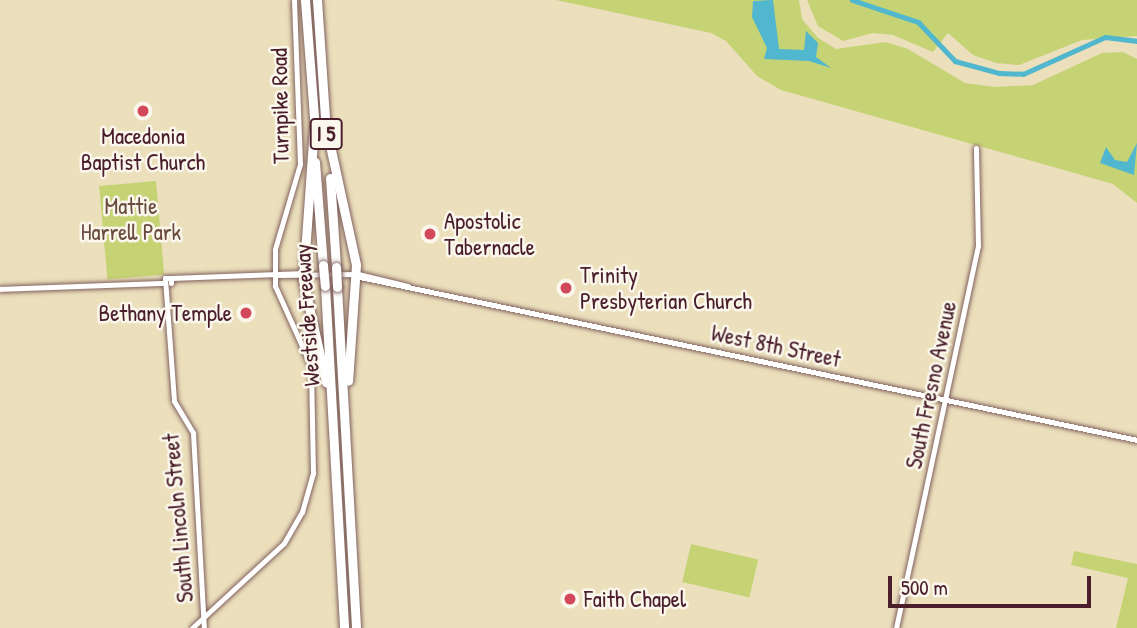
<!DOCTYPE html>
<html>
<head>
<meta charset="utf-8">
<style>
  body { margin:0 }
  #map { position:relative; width:1137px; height:628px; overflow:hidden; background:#ebdfbc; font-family:"Patrick Hand",sans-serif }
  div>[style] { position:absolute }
  .green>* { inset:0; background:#c6d375; transform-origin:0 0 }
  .water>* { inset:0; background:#50b7ce }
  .river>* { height:5px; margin:-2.5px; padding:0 2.5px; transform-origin:2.5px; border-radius:2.5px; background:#50b7ce }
  .roads { filter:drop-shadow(0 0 2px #82625e) drop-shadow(0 0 2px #82625e) }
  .minor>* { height:5px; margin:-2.5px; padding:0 2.5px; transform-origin:2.5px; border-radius:2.5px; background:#fff }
  .highway>* { height:9px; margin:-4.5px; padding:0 4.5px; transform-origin:4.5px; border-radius:4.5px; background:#fff }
  .bridges { filter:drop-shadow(0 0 2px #82625e) drop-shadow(0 0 2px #82625e) }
  .highway-bridge>* { height:9px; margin:-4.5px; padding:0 4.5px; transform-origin:4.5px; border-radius:4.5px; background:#fff }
  .dots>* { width:19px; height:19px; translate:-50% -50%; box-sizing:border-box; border:4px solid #fbf7ec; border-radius:50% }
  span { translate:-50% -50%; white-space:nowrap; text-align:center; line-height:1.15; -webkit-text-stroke:5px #fbf7ec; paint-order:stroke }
  .shield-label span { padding:2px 5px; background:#fbf7ec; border:2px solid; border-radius:5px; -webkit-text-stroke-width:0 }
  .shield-label { font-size:21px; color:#4a1f2b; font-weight:700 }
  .street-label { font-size:23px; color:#4a1f2b }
  .poi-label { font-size:23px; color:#4a1f2b }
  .left { translate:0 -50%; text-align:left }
  .right { translate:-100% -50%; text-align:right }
  .park-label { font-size:23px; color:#694c3e }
  .scale { position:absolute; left:888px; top:576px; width:203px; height:32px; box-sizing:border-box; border:4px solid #4a1f2b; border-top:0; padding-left:9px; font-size:21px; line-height:24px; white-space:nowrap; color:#4a1f2b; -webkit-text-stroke:5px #fbf7ec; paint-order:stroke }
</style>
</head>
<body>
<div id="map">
  <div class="green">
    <i style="clip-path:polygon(556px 0,799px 0,802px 19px,818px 38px,836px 49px,886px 42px,908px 49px,965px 83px,995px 87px,1033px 85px,1102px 53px,1123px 52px,1137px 59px,1137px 203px,1113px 184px,781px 90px,757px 76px,726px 41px,711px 33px)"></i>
    <i style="clip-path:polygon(807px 0,1137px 0,1137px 36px,1082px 40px,1019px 65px,996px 63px,973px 55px,948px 33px,933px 52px,893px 35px,873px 33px,843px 41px,818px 26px)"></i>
    <i style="left:156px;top:181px;width:94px;height:57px;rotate:85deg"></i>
    <i style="left:691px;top:544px;width:69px;height:39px;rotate:13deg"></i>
    <i style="clip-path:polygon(1074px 551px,1137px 564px,1137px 628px,1116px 628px,1128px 578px,1071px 565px)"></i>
  </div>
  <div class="water">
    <i style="clip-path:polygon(773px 0,779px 49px,804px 50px,806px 31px,818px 43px,816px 57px,831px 68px,809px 61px,764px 59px,767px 48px,752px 17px,753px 1px)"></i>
    <i style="clip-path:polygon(1137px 143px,1134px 175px,1100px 163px,1106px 147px,1115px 160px,1127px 162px)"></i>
  </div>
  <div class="river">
    <i style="left:852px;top:0;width:70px;rotate:18.4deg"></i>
    <i style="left:918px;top:22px;width:54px;rotate:46.5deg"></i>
    <i style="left:955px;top:61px;width:46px;rotate:15.3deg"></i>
    <i style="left:999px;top:73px;width:24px;rotate:2deg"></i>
    <i style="left:1023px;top:74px;width:90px;rotate:-24.3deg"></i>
    <i style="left:1105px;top:37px;width:32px;rotate:7deg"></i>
  </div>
  <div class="roads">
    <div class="minor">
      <i style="left:275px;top:275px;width:83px;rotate:-0.7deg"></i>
      <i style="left:358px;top:274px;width:51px;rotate:13.5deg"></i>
      <i style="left:355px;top:276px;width:799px;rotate:11.84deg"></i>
      <i style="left:171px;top:278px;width:133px;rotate:-2.2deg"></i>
      <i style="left:171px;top:283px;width:5px;rotate:-90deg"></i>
      <i style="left:171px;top:278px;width:6px;rotate:180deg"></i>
      <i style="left:165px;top:278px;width:123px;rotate:85.8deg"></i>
      <i style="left:174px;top:401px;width:37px;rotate:59deg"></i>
      <i style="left:193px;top:433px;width:195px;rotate:86.8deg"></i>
      <i style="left:0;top:289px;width:165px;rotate:-2.1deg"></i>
      <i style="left:192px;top:628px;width:125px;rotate:-42.7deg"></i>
      <i style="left:284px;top:543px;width:36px;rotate:-60deg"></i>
      <i style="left:302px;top:512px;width:41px;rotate:-74.2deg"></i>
      <i style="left:313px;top:473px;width:107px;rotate:-91.1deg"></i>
      <i style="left:311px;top:366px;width:88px;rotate:-114.2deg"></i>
      <i style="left:275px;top:286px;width:37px;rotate:-90deg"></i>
      <i style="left:275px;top:249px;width:89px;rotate:-73.6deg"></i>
      <i style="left:300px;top:164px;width:164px;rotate:-92.1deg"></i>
      <i style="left:896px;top:628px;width:391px;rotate:-77.9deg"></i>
      <i style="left:978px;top:246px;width:98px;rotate:-91.2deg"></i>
    </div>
    <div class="highway">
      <i style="left:305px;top:0;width:131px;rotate:85.6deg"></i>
      <i style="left:317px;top:0;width:133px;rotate:86.1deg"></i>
      <i style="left:314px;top:127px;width:153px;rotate:94.1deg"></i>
      <i style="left:303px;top:280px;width:105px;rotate:77.3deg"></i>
      <i style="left:326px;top:127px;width:141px;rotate:77.7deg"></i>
      <i style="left:356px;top:265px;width:116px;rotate:93.9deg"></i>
      <i style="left:315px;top:162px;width:103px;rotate:85.6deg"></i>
      <i style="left:330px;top:178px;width:89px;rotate:86.1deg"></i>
      <i style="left:325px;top:286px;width:343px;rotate:86.8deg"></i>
      <i style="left:337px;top:287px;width:342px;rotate:86.8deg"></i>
    </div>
  </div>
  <div class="bridges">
    <div class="highway-bridge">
      <i style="left:323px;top:265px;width:21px;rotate:85deg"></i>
      <i style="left:336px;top:267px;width:20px;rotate:87deg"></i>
    </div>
  </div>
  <div class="dots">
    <i style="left:143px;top:111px;background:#d1495b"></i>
    <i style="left:430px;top:234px;background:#d1495b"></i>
    <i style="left:566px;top:288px;background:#d1495b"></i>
    <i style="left:246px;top:313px;background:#d1495b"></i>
    <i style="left:570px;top:599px;background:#d1495b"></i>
  </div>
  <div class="shield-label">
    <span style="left:326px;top:134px">I 5</span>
  </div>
  <div class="street-label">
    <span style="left:280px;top:106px;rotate:-91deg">Turnpike Road</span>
    <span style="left:307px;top:315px;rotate:-94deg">Westside Freeway</span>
    <span style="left:776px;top:346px;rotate:12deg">West 8th Street</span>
    <span style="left:931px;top:385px;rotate:-78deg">South Fresno Avenue</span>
    <span style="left:178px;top:518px;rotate:-95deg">South Lincoln Street</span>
  </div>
  <div class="poi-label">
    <span style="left:143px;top:149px">Macedonia<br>Baptist Church</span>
    <span class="left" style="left:444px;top:234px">Apostolic<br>Tabernacle</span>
    <span class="left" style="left:580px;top:288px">Trinity<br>Presbyterian Church</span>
    <span class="right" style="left:232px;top:313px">Bethany Temple</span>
    <span class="left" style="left:584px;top:599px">Faith Chapel</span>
  </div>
  <div class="park-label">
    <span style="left:131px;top:219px">Mattie<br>Harrell Park</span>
  </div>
  <div class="scale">500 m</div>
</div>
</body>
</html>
